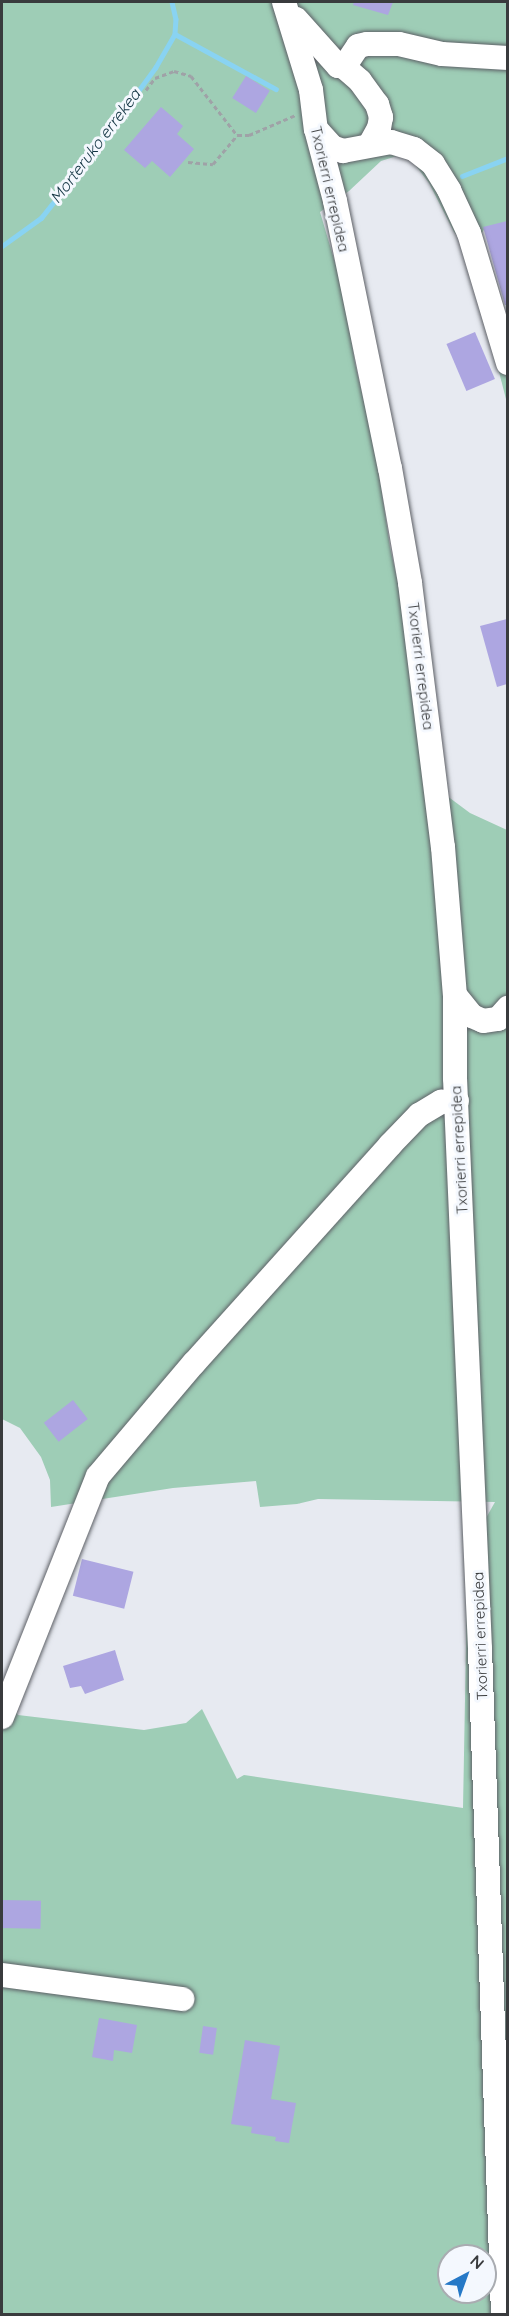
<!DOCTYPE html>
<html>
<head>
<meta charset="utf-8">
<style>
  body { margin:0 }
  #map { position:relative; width:509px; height:2316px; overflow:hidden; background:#e7eaf1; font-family:Quicksand,sans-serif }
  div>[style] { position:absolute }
  .green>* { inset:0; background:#9ecdb6 }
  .stream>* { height:4.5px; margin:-2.25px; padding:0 2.25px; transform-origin:2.25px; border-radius:2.25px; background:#89d3f2 }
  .building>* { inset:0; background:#ada6e1; transform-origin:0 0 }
  .path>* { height:3px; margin-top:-1.5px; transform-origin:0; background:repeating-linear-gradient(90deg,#9fa2a7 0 4.5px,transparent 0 7.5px) }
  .roads { filter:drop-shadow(0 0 2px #5d6066) drop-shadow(0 0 2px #5d6066) }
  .minor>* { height:24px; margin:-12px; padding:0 12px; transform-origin:12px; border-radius:12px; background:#fff }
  span { translate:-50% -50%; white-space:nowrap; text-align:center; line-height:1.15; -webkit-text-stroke:6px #f4f8fe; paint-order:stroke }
  .street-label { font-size:15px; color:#393b3d }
  .water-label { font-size:16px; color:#123442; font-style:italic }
  .frame { position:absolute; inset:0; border:3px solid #393b3d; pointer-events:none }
  .north { position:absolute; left:437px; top:2244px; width:60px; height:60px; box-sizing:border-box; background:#f4f8fe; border:2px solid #a9acb1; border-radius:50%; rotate:41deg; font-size:16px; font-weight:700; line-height:24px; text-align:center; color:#393b3d }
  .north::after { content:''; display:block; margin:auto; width:21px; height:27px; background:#2679c7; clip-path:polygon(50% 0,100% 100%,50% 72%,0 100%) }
</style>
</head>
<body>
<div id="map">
  <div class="green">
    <i style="clip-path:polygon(evenodd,2px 2px,507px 2px,507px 222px,485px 228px,470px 252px,454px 232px,429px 183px,413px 162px,400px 155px,381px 161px,349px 191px,320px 212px,344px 293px,355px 363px,376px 453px,390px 547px,401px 597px,427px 781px,470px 813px,507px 830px,507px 2314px,2px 2314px,2px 1701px,13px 1708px,18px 1715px,144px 1730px,186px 1723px,202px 1709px,237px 1779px,244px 1775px,463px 1808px,468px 1537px,486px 1518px,495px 1502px,318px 1499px,297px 1504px,260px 1507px,256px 1481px,173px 1488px,51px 1507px,50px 1480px,41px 1457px,20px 1428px,2px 1419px,2px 2px,449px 2256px,485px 2256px,485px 2292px,449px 2292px,449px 2256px)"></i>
    <i style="clip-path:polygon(507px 361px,507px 403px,498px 368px)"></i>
  </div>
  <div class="stream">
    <i style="left:172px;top:2px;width:17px;rotate:77deg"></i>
    <i style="left:176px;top:19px;width:15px;rotate:94deg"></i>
    <i style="left:175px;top:34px;width:115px;rotate:28.6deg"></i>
    <i style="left:462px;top:176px;width:49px;rotate:-21.4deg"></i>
    <i style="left:2px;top:246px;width:48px;rotate:-35.7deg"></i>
    <i style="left:41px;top:218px;width:82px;rotate:-51.4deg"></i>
    <i style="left:92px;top:154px;width:107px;rotate:-53.8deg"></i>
    <i style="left:155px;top:68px;width:39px;rotate:-60deg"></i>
  </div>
  <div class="building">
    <i style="clip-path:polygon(354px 2px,393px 2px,388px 15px,353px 5px)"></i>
    <i style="left:246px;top:76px;width:28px;height:26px;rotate:32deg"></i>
    <i style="clip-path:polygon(161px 107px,183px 126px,177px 134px,194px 149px,170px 177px,152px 161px,145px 168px,124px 150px)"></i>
    <i style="clip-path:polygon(507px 221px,507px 305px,505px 305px,483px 227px)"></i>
    <i style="left:475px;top:332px;width:51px;height:31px;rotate:67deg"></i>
    <i style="clip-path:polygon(507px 619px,507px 684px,497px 687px,480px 626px)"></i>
    <i style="left:73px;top:1400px;width:24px;height:37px;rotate:52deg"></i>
    <i style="left:82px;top:1559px;width:53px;height:38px;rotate:14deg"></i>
    <i style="clip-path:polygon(115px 1650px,124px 1680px,85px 1694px,81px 1686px,70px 1688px,63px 1666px)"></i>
    <i style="left:2px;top:1900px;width:39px;height:28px;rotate:1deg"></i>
    <i style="clip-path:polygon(99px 2018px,137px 2025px,132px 2053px,114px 2050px,113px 2061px,92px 2057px)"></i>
    <i style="left:203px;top:2026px;width:14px;height:27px;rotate:8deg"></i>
    <i style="clip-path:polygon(245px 2040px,280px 2046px,271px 2099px,296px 2103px,289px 2143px,275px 2141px,276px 2137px,251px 2133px,252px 2127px,231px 2124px)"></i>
  </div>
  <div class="path">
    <i style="left:146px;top:90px;width:15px;rotate:-53deg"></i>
    <i style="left:155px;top:78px;width:20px;rotate:-20deg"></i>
    <i style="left:174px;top:71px;width:18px;rotate:16deg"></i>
    <i style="left:191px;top:76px;width:75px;rotate:52.1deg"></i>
    <i style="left:237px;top:135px;width:12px"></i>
    <i style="left:249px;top:135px;width:51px;rotate:-23.1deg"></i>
    <i style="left:188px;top:162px;width:25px;rotate:5deg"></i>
    <i style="left:213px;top:164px;width:38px;rotate:-50deg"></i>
  </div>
  <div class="roads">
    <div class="minor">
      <i style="left:284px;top:2px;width:92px;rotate:72.9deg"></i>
      <i style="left:311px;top:90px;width:39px;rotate:83deg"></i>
      <i style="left:316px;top:129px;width:74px;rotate:75.2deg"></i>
      <i style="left:335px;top:201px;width:273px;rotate:78.4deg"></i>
      <i style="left:390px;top:468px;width:117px;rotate:80.1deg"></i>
      <i style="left:410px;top:583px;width:266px;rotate:82.9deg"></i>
      <i style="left:443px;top:847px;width:148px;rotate:85.4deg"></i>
      <i style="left:455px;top:995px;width:83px;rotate:90deg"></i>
      <i style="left:455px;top:1078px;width:572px;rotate:87.49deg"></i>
      <i style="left:480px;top:1649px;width:665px;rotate:88.02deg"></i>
      <i style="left:296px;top:19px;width:63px;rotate:48.2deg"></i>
      <i style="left:338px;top:66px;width:6px;rotate:9deg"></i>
      <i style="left:344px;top:67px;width:21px;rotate:41deg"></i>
      <i style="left:360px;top:81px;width:29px;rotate:54deg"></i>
      <i style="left:377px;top:104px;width:14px;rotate:73deg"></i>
      <i style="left:381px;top:117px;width:11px;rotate:100deg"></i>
      <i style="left:379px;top:128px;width:18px;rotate:119deg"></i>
      <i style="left:344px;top:67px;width:25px;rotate:-56deg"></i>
      <i style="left:358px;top:46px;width:9px;rotate:-13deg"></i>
      <i style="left:367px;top:44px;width:32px"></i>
      <i style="left:399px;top:44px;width:44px;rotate:13.1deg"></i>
      <i style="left:442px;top:54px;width:66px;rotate:3.5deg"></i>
      <i style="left:316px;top:129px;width:24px;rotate:48deg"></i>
      <i style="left:332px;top:147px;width:12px;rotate:20deg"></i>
      <i style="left:343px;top:151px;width:49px;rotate:-10.6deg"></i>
      <i style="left:391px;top:142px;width:24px;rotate:17deg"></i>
      <i style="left:414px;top:149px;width:24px;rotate:38deg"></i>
      <i style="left:433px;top:164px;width:31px;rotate:58deg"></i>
      <i style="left:449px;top:190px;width:47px;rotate:65.1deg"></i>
      <i style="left:469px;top:233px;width:136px;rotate:73.3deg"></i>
      <i style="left:455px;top:995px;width:27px;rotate:51deg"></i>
      <i style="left:472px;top:1016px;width:12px;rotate:24deg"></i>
      <i style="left:483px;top:1021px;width:15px;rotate:-8deg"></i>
      <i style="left:498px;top:1019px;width:15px;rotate:-48deg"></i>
      <i style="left:2px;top:1717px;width:259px;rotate:-68.3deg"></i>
      <i style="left:98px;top:1476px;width:148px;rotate:-49.7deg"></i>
      <i style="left:194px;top:1363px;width:293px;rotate:-48deg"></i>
      <i style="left:390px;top:1145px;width:42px;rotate:-46deg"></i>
      <i style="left:419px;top:1115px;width:26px;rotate:-31deg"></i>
      <i style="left:441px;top:1102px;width:16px;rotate:-4deg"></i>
      <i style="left:2px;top:1975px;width:182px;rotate:7.6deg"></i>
    </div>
  </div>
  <div class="street-label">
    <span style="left:330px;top:189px;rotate:77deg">Txorierri errepidea</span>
    <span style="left:421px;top:666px;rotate:83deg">Txorierri errepidea</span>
    <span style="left:459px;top:1150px;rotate:-93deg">Txorierri errepidea</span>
    <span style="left:480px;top:1636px;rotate:-92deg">Txorierri errepidea</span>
  </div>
  <div class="water-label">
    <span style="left:95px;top:146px;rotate:-53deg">Morteruko errekea</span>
  </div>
  <div class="frame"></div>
  <div class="north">N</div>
</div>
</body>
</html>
